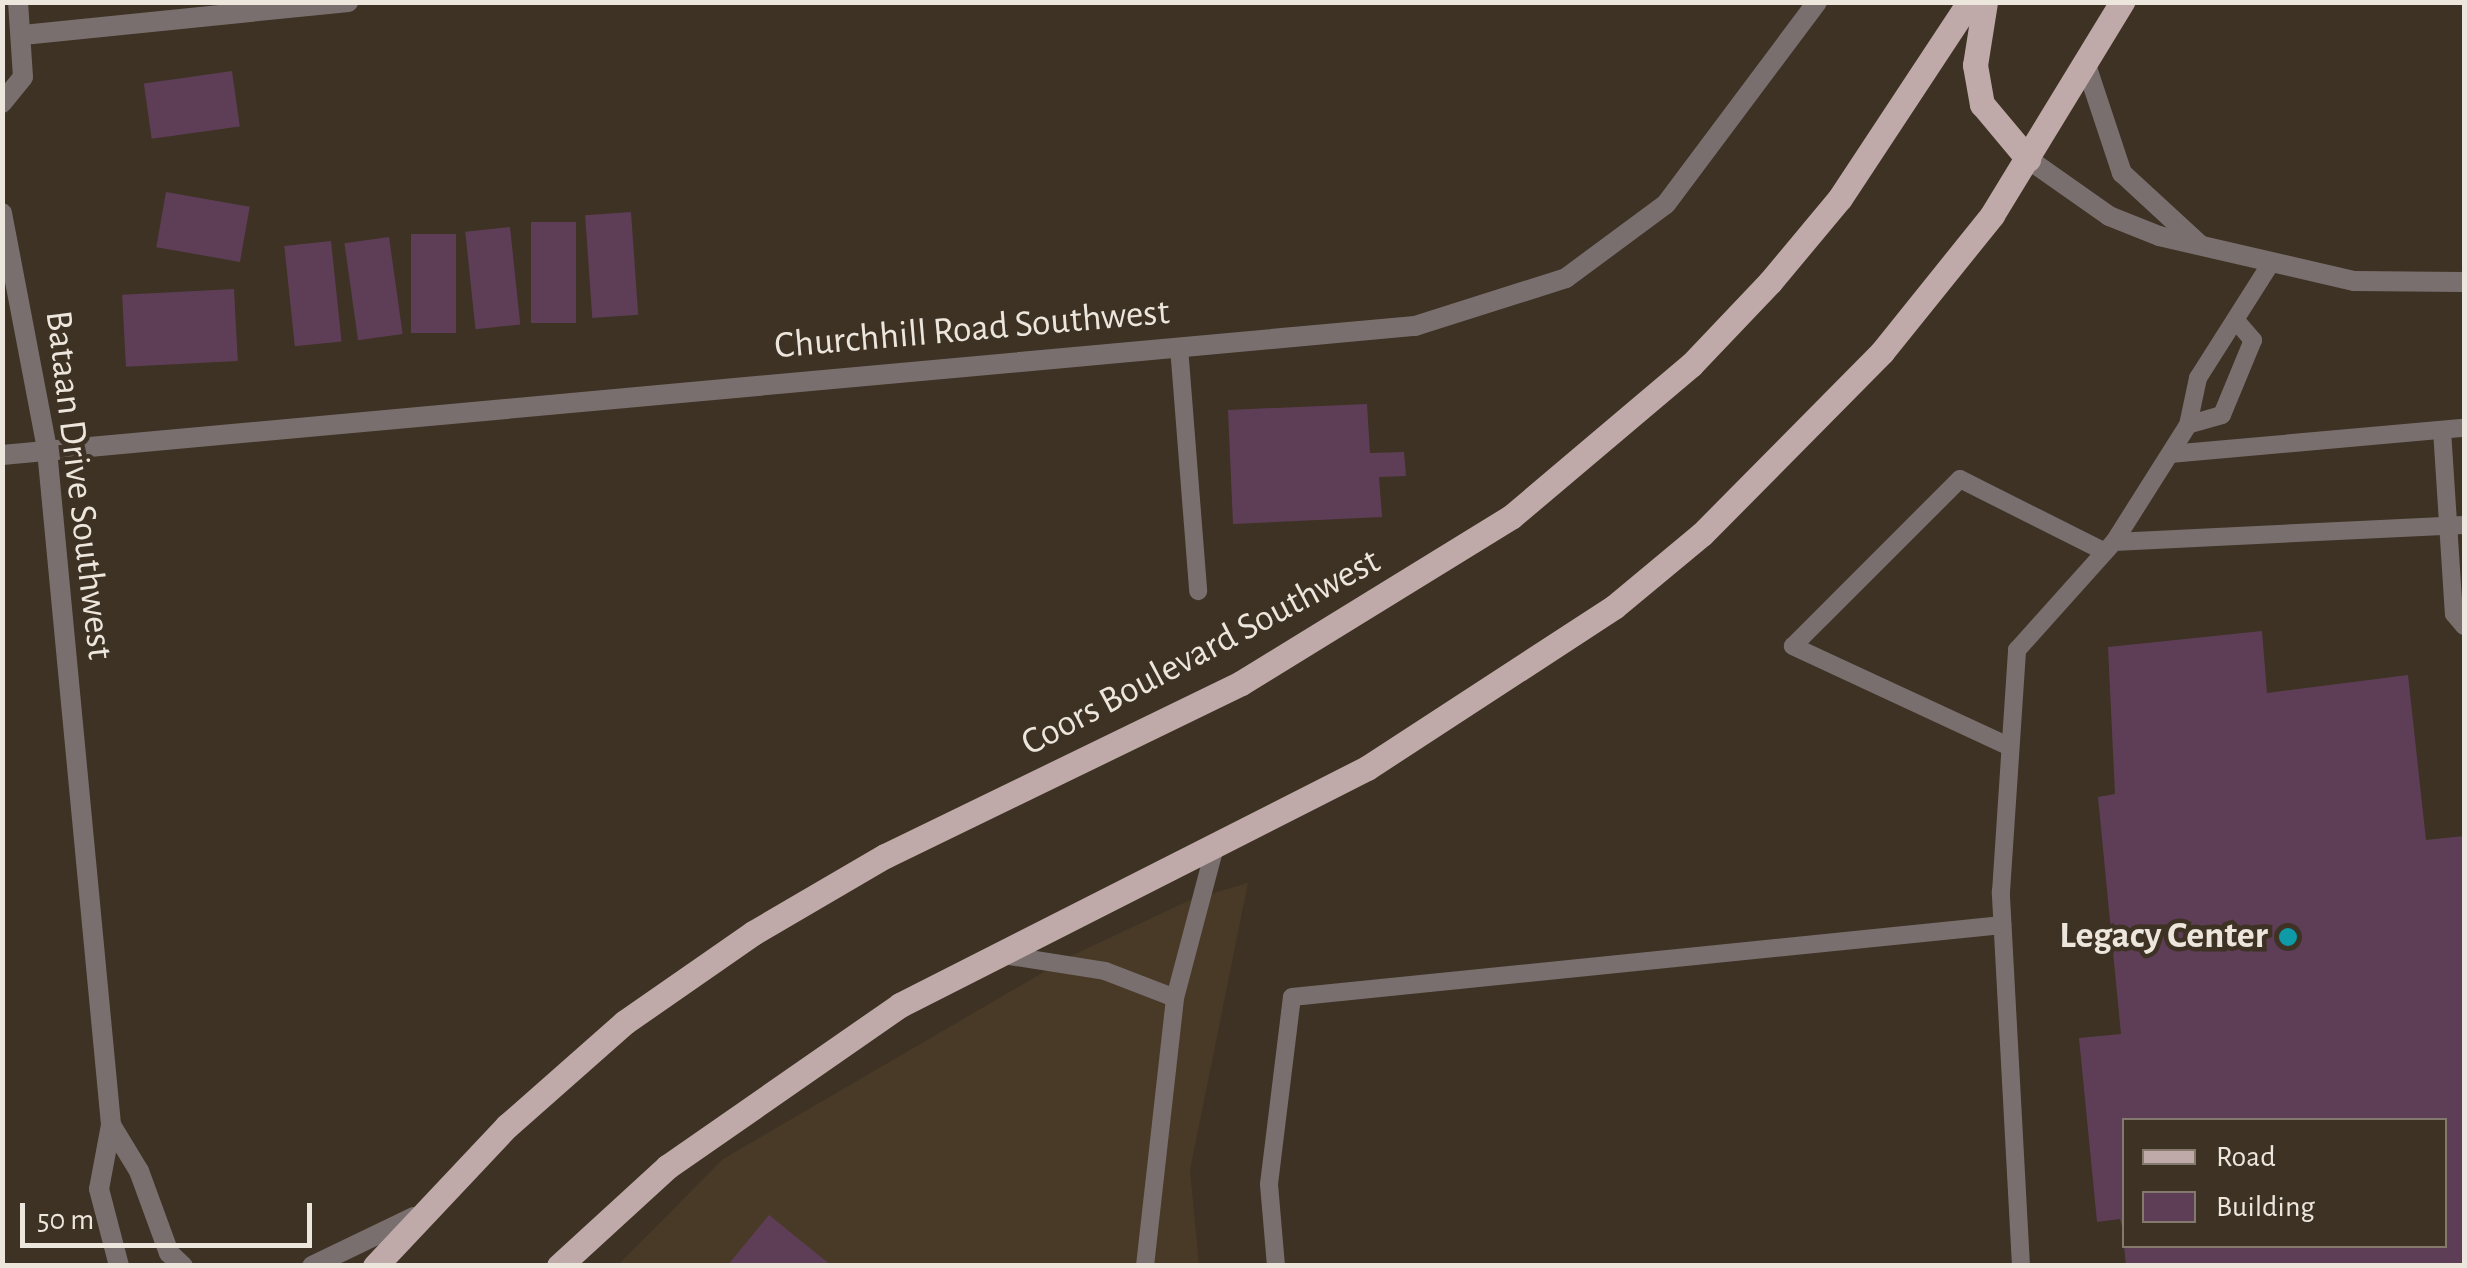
<!DOCTYPE html>
<html>
<head>
<meta charset="utf-8">
<style>
  body { margin:0 }
  #map { position:relative; width:2467px; height:1268px; overflow:hidden; background:#3d3223; font-family:"Alegreya Sans",sans-serif }
  div>[style] { position:absolute }
  .built>* { inset:0; background:#493a27 }
  .building>* { inset:0; background:#5e3e57; transform-origin:0 0 }
  .service>* { height:18px; margin:-9px; padding:0 9px; transform-origin:9px; border-radius:9px; background:#7a6f6f }
  .minor>* { height:20px; margin:-10px; padding:0 10px; transform-origin:10px; border-radius:10px; background:#7a6f6f }
  .tertiary>* { height:20px; margin:-10px; padding:0 10px; transform-origin:10px; border-radius:10px; background:#7a6f6f }
  .primary>* { height:25px; margin:-12.5px; padding:0 12.5px; transform-origin:12.5px; border-radius:12.5px; background:#bfaaa9 }
  .dots>* { width:28px; height:28px; translate:-50% -50%; box-sizing:border-box; border:5px solid #3d3223; border-radius:50% }
  span { translate:-50% -50%; white-space:nowrap; text-align:center; line-height:1.15; -webkit-text-stroke:9px #3d3223; paint-order:stroke }
  .street-label { font-size:38px; color:#ede6dd }
  .poi-label { font-size:38px; color:#ede6dd; font-weight:700 }
  .right { translate:-100% -50%; text-align:right }
  .frame { position:absolute; inset:0; border:5px solid #ede6dd; pointer-events:none }
  .legend { position:absolute; left:2122px; top:1118px; width:325px; height:130px; box-sizing:border-box; background:#3d3223; border:2px solid #837a6d; margin:0; padding:12px 18px; list-style:none; font-size:30px; color:#ede6dd }
  .legend li { display:flex; align-items:center; gap:20px; height:50px }
  .legend b { width:50px; border:2px solid #837a6d }
  .scale { position:absolute; left:20px; top:1203px; width:292px; height:45px; box-sizing:border-box; border:5px solid #ede6dd; border-top:0; padding-left:12px; font-size:30px; line-height:35px; white-space:nowrap; color:#ede6dd; -webkit-text-stroke:8px #3d3223; paint-order:stroke }
</style>
</head>
<body>
<div id="map">
  <div class="built">
    <i style="clip-path:polygon(1248px 883px,1190px 1170px,1199px 1265px,617px 1266px,723px 1159px,1073px 955px,1190px 900px)"></i>
  </div>
  <div class="building">
    <i style="left:232px;top:71px;width:56px;height:89px;rotate:82deg"></i>
    <i style="left:166px;top:192px;width:85px;height:56px;rotate:10deg"></i>
    <i style="left:631px;top:212px;width:103px;height:46px;rotate:86deg"></i>
    <i style="left:531px;top:222px;width:45px;height:101px"></i>
    <i style="left:510px;top:227px;width:98px;height:45px;rotate:84deg"></i>
    <i style="left:411px;top:234px;width:45px;height:99px"></i>
    <i style="left:389px;top:237px;width:98px;height:45px;rotate:82deg"></i>
    <i style="left:331px;top:241px;width:101px;height:47px;rotate:84deg"></i>
    <i style="left:234px;top:289px;width:72px;height:112px;rotate:87deg"></i>
    <i style="clip-path:polygon(1367px 404px,1370px 453px,1404px 452px,1406px 476px,1379px 477px,1382px 517px,1233px 524px,1228px 410px)"></i>
    <i style="clip-path:polygon(2262px 631px,2267px 693px,2408px 675px,2426px 840px,2464px 836px,2464px 1266px,2126px 1266px,2124px 1246px,2444px 1246px,2444px 1120px,2124px 1120px,2124px 1234px,2120px 1219px,2097px 1222px,2079px 1038px,2121px 1034px,2098px 797px,2115px 794px,2108px 647px)"></i>
    <i style="clip-path:polygon(769px 1215px,832px 1266px,727px 1266px)"></i>
  </div>
  <div class="service">
    <i style="left:2238px;top:323px;width:23px;rotate:49deg"></i>
    <i style="left:2253px;top:340px;width:81px;rotate:112.5deg"></i>
    <i style="left:2222px;top:415px;width:35px;rotate:164deg"></i>
    <i style="left:2188px;top:425px;width:48px;rotate:-78deg"></i>
    <i style="left:2198px;top:378px;width:133px;rotate:-57.6deg"></i>
    <i style="left:1179px;top:347px;width:245px;rotate:85.5deg"></i>
    <i style="left:2442px;top:430px;width:184px;rotate:86.3deg"></i>
    <i style="left:2454px;top:614px;width:16px;rotate:50deg"></i>
    <i style="left:2170px;top:454px;width:295px;rotate:-5.1deg"></i>
    <i style="left:2114px;top:542px;width:138px;rotate:-57.7deg"></i>
    <i style="left:2006px;top:745px;width:235px;rotate:-155.1deg"></i>
    <i style="left:1793px;top:646px;width:236px;rotate:-45deg"></i>
    <i style="left:1960px;top:479px;width:162px;rotate:26.7deg"></i>
    <i style="left:997px;top:954px;width:109px;rotate:8.9deg"></i>
    <i style="left:1105px;top:971px;width:75px;rotate:21.1deg"></i>
    <i style="left:1145px;top:1266px;width:270px;rotate:-83.6deg"></i>
    <i style="left:1175px;top:998px;width:156px;rotate:-75.2deg"></i>
    <i style="left:1276px;top:1266px;width:82px;rotate:-94.9deg"></i>
    <i style="left:1269px;top:1184px;width:188px;rotate:-83deg"></i>
    <i style="left:1292px;top:997px;width:714px;rotate:-5.79deg"></i>
    <i style="left:2021px;top:1266px;width:375px;rotate:-93.1deg"></i>
    <i style="left:2001px;top:892px;width:243px;rotate:-86.2deg"></i>
    <i style="left:2017px;top:650px;width:145px;rotate:-48.1deg"></i>
    <i style="left:2114px;top:542px;width:350px;rotate:-2.8deg"></i>
  </div>
  <div class="minor">
    <i style="left:23px;top:35px;width:327px;rotate:-5.8deg"></i>
    <i style="left:2087px;top:68px;width:111px;rotate:71.6deg"></i>
    <i style="left:2122px;top:173px;width:105px;rotate:42.7deg"></i>
    <i style="left:2028px;top:159px;width:99px;rotate:35.1deg"></i>
    <i style="left:2109px;top:216px;width:54px;rotate:21.8deg"></i>
    <i style="left:2159px;top:236px;width:200px;rotate:13deg"></i>
    <i style="left:2354px;top:281px;width:110px;rotate:0.5deg"></i>
  </div>
  <div class="tertiary">
    <i style="left:2px;top:103px;width:33px;rotate:-51deg"></i>
    <i style="left:23px;top:77px;width:75px;rotate:-93.8deg"></i>
    <i style="left:2px;top:213px;width:241px;rotate:79.2deg"></i>
    <i style="left:47px;top:450px;width:678px;rotate:84.58deg"></i>
    <i style="left:111px;top:1125px;width:65px;rotate:100.6deg"></i>
    <i style="left:99px;top:1189px;width:80px;rotate:75.4deg"></i>
    <i style="left:2px;top:455px;width:1419px;rotate:-5.22deg"></i>
    <i style="left:1415px;top:326px;width:158px;rotate:-17.6deg"></i>
    <i style="left:1566px;top:278px;width:124px;rotate:-36.5deg"></i>
    <i style="left:1666px;top:204px;width:252px;rotate:-53.2deg"></i>
    <i style="left:111px;top:1125px;width:54px;rotate:58.7deg"></i>
    <i style="left:139px;top:1171px;width:87px;rotate:69.9deg"></i>
    <i style="left:169px;top:1253px;width:19px;rotate:43deg"></i>
    <i style="left:312px;top:1266px;width:113px;rotate:-25.7deg"></i>
  </div>
  <div class="primary">
    <i style="left:1985px;top:2px;width:64px;rotate:99deg"></i>
    <i style="left:1975px;top:65px;width:40px;rotate:80deg"></i>
    <i style="left:1982px;top:104px;width:72px;rotate:50.1deg"></i>
    <i style="left:375px;top:1266px;width:192px;rotate:-46.7deg"></i>
    <i style="left:507px;top:1126px;width:157px;rotate:-41.4deg"></i>
    <i style="left:625px;top:1022px;width:156px;rotate:-34.8deg"></i>
    <i style="left:753px;top:933px;width:153px;rotate:-30.3deg"></i>
    <i style="left:885px;top:856px;width:396px;rotate:-25.9deg"></i>
    <i style="left:1241px;top:683px;width:317px;rotate:-31.6deg"></i>
    <i style="left:1511px;top:517px;width:236px;rotate:-40.2deg"></i>
    <i style="left:1691px;top:365px;width:115px;rotate:-46.4deg"></i>
    <i style="left:1770px;top:282px;width:109px;rotate:-50.2deg"></i>
    <i style="left:1840px;top:198px;width:235px;rotate:-56.6deg"></i>
    <i style="left:559px;top:1266px;width:147px;rotate:-42.5deg"></i>
    <i style="left:667px;top:1167px;width:284px;rotate:-34.8deg"></i>
    <i style="left:900px;top:1005px;width:524px;rotate:-26.91deg"></i>
    <i style="left:1367px;top:768px;width:295px;rotate:-33.1deg"></i>
    <i style="left:1614px;top:607px;width:114px;rotate:-39.7deg"></i>
    <i style="left:1702px;top:534px;width:256px;rotate:-45.3deg"></i>
    <i style="left:1882px;top:352px;width:176px;rotate:-51.2deg"></i>
    <i style="left:1992px;top:215px;width:250px;rotate:-58.6deg"></i>
  </div>
  <div class="dots">
    <i style="left:2288px;top:937px;background:#0f9aa8"></i>
  </div>
  <div class="street-label">
    <span style="left:972px;top:330px;rotate:-5deg">Churchhill Road Southwest</span>
    <span style="left:78px;top:485px;rotate:83deg">Bataan Drive Southwest</span>
    <span style="left:1201px;top:653px;rotate:-28deg">Coors Boulevard Southwest</span>
  </div>
  <div class="poi-label">
    <span class="right" style="left:2268px;top:937px">Legacy Center</span>
  </div>
  <div class="frame"></div>
  <ul class="legend">
  <li><b style="height:12px;background:#bfaaa9"></b>Road</li>
  <li><b style="height:28px;background:#5e3e57"></b>Building</li>
  </ul>
  <div class="scale">50 m</div>
</div>
</body>
</html>
